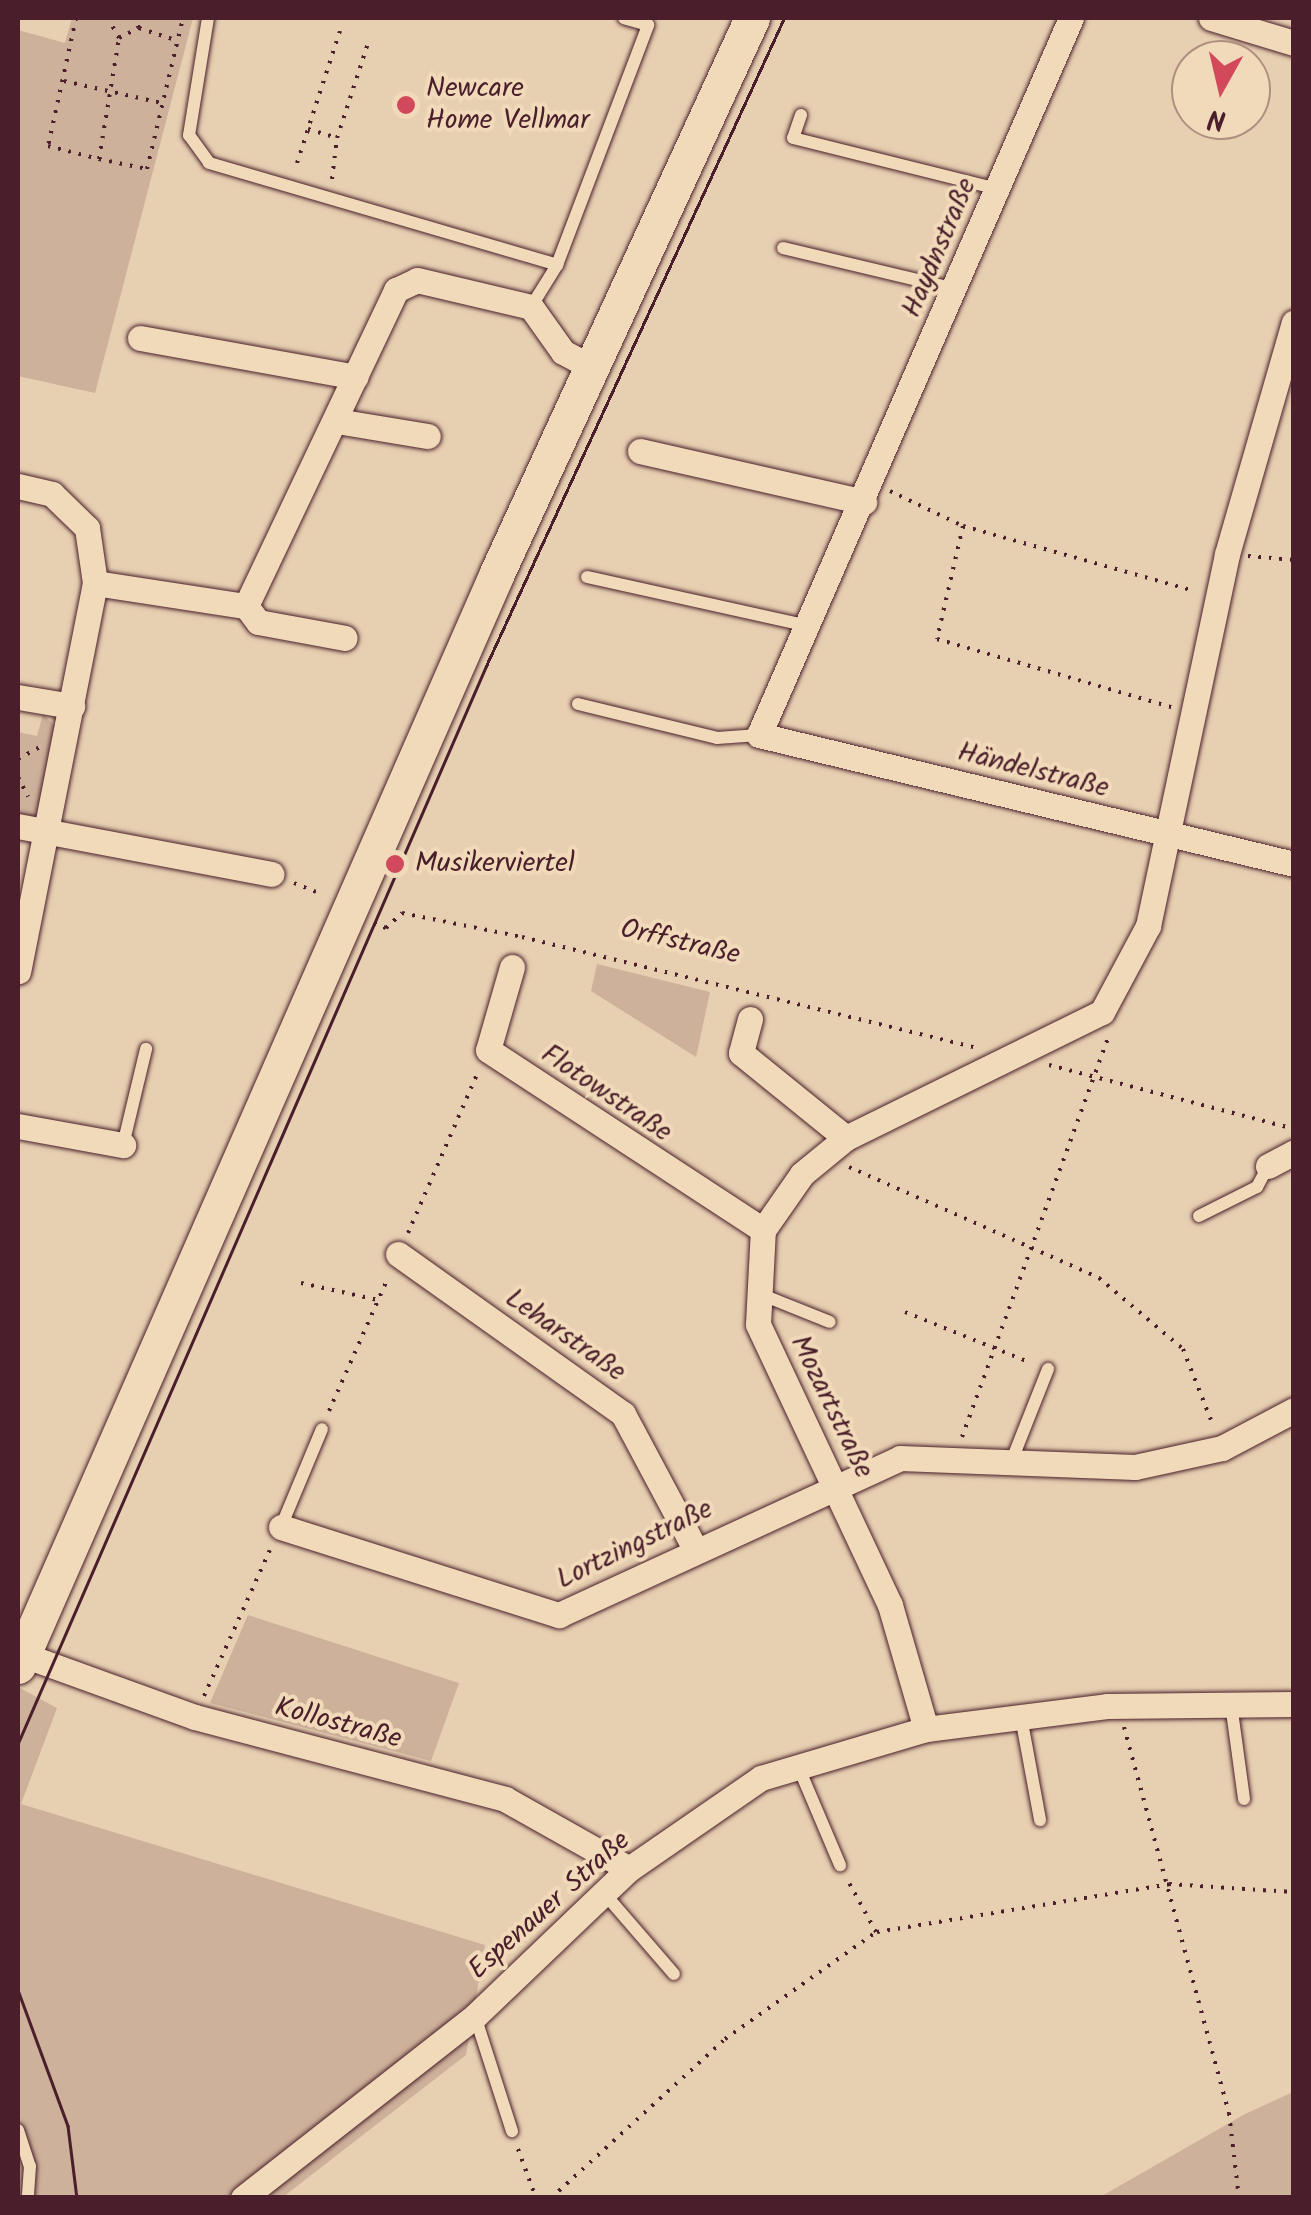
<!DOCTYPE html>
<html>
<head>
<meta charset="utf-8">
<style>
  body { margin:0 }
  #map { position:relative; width:1311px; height:2215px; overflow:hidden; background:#e7cfb1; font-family:Kalam,sans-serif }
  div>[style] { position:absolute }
  .green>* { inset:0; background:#cdb19a }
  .path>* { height:4px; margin-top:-2px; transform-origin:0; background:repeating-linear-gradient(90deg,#4a1f2b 0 2.5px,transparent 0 10.5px) }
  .roads { filter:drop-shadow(0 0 2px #4a1f2b) drop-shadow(0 0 2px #4a1f2b) }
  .service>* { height:12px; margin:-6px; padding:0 6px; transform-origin:6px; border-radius:6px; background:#f1dab9 }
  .minor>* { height:25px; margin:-12.5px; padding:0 12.5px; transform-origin:12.5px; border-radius:12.5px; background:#f1dab9 }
  .secondary>* { height:35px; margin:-17.5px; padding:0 17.5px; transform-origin:17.5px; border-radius:17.5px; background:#f1dab9 }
  .tram>* { height:2.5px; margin:-1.25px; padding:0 1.25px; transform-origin:1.25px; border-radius:1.25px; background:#4a1f2b }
  .dots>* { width:28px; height:28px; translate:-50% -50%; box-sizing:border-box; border:5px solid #f1dab9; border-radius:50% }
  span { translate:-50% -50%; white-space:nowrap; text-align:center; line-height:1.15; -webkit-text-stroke:8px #f1dab9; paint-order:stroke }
  .poi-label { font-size:28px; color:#4a1f2b }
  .left { translate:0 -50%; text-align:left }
  .street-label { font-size:28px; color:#4a1f2b }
  .frame { position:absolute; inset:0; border:20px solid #4a1f2b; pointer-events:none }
  .north { position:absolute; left:1171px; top:40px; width:100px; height:100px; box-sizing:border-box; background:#f1dab9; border:2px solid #ae8f80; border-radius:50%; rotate:188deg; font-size:28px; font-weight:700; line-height:40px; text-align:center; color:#4a1f2b }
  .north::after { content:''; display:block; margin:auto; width:35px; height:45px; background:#d1495b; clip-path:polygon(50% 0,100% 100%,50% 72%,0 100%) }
</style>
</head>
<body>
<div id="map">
  <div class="green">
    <i style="clip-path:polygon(72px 18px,193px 18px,95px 393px,18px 376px,18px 30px,65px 43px)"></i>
    <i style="clip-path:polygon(43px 714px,57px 728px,39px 830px,18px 826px,18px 732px,37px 736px)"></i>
    <i style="clip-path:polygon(597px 964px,710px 992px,696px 1057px,591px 991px)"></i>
    <i style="clip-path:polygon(248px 1615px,459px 1683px,431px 1761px,210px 1703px)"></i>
    <i style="clip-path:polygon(18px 1687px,57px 1708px,21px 1804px,485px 1945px,466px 2055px,283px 2197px,18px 2197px)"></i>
    <i style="clip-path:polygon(1293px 2092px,1293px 2197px,1100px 2197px,1245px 2114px)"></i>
  </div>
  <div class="path">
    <i style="left:76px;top:18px;width:131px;rotate:102.3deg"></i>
    <i style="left:48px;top:146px;width:53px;rotate:14.3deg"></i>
    <i style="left:99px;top:159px;width:123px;rotate:-80.6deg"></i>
    <i style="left:119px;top:38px;width:23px;rotate:-119deg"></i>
    <i style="left:139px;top:28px;width:41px;rotate:18.4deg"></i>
    <i style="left:340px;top:31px;width:103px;rotate:108.1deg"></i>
    <i style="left:308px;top:129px;width:30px;rotate:17deg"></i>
    <i style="left:337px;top:138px;width:103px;rotate:-71.9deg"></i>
    <i style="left:119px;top:38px;width:22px;rotate:-27deg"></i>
    <i style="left:139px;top:28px;width:11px;rotate:-117deg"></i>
    <i style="left:64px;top:81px;width:100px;rotate:12.7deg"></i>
    <i style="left:99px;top:159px;width:49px;rotate:11.8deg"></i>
    <i style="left:147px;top:169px;width:155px;rotate:-76.6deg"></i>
    <i style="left:297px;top:163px;width:36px;rotate:-72deg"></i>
    <i style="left:332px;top:179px;width:41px;rotate:-83deg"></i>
    <i style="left:890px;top:491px;width:81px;rotate:25.6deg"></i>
    <i style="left:963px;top:526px;width:240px;rotate:15.7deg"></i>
    <i style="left:963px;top:526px;width:116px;rotate:103deg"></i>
    <i style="left:937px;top:639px;width:244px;rotate:16.2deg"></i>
    <i style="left:1248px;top:556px;width:46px;rotate:5deg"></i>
    <i style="left:18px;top:759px;width:25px;rotate:-29deg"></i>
    <i style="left:18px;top:777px;width:22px;rotate:63deg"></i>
    <i style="left:294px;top:883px;width:31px;rotate:22deg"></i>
    <i style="left:374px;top:923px;width:13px;rotate:23deg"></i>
    <i style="left:386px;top:928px;width:22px;rotate:-43deg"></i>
    <i style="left:402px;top:913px;width:122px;rotate:11.3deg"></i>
    <i style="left:522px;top:937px;width:467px;rotate:13.7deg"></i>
    <i style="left:1049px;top:1065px;width:250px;rotate:14.6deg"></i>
    <i style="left:849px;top:1167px;width:274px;rotate:23.9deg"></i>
    <i style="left:1099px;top:1278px;width:110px;rotate:40.2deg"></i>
    <i style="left:1183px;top:1349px;width:82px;rotate:68.5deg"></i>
    <i style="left:408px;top:1233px;width:176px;rotate:-66.5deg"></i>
    <i style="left:301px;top:1283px;width:79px;rotate:12.4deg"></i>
    <i style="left:905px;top:1312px;width:136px;rotate:22deg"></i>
    <i style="left:329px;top:1411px;width:145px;rotate:-66.1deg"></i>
    <i style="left:962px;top:1437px;width:430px;rotate:-69.9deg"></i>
    <i style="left:204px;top:1696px;width:160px;rotate:-65.7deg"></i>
    <i style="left:1124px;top:1727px;width:400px;rotate:74.8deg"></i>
    <i style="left:1229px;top:2113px;width:86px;rotate:83.3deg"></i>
    <i style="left:877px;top:1932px;width:296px;rotate:-9.3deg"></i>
    <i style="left:1169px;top:1884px;width:125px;rotate:3.7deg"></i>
    <i style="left:518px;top:2149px;width:52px;rotate:69.8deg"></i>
    <i style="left:551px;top:2198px;width:236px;rotate:-42.4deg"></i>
    <i style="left:725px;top:2039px;width:185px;rotate:-35.3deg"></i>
    <i style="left:876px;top:1932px;width:60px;rotate:-118.7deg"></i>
  </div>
  <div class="roads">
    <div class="service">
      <i style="left:208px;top:18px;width:119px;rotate:99.2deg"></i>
      <i style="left:189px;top:135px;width:34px;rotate:54deg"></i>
      <i style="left:209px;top:163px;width:363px;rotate:16.3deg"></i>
      <i style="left:801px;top:115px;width:24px;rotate:109deg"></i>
      <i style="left:793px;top:138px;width:211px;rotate:14deg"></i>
      <i style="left:783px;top:248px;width:177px;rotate:13.4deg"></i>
      <i style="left:531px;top:307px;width:49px;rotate:-58.2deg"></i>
      <i style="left:557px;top:265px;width:257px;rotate:-69.2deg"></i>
      <i style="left:648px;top:25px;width:25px;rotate:-164deg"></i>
      <i style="left:587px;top:577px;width:226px;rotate:12.5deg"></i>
      <i style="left:578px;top:704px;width:143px;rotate:13.7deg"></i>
      <i style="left:717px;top:738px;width:42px;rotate:-4.1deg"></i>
      <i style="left:123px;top:1145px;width:99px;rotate:-76.5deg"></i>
      <i style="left:1199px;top:1216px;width:65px;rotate:-26.6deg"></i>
      <i style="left:1257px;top:1187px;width:24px;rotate:-62deg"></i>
      <i style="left:760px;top:1294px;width:75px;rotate:21.8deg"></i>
      <i style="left:1012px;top:1460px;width:98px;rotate:-68.4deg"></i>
      <i style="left:281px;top:1527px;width:106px;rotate:-67.3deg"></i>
      <i style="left:1231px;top:1704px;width:96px;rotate:82.2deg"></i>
      <i style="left:1021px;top:1717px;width:105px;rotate:79.5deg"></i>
      <i style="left:798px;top:1766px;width:108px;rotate:67deg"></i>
      <i style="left:604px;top:1893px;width:107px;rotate:49.2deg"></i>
      <i style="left:475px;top:2016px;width:121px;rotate:72.2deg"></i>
      <i style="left:18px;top:2130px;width:38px;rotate:72deg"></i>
      <i style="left:30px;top:2166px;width:32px;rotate:94deg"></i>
    </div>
    <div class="minor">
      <i style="left:1071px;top:18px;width:782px;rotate:113.52deg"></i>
      <i style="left:759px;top:735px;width:550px;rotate:13.56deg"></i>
      <i style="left:1211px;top:18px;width:87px;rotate:16.8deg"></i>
      <i style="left:140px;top:338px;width:219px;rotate:10.2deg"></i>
      <i style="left:337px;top:421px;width:92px;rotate:9.4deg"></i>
      <i style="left:640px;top:451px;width:230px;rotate:12.8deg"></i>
      <i style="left:18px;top:486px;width:35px;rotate:13deg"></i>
      <i style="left:52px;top:494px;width:49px;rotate:44.2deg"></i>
      <i style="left:87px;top:528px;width:56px;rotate:81.7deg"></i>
      <i style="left:95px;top:583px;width:396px;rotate:101.2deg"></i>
      <i style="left:95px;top:583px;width:153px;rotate:8.7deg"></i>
      <i style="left:246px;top:606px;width:350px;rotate:-64.6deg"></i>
      <i style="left:396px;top:290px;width:23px;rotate:-25deg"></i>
      <i style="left:417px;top:280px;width:117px;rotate:13.3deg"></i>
      <i style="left:531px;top:307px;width:55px;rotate:54.6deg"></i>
      <i style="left:563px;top:352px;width:34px;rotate:28deg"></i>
      <i style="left:246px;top:606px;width:20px;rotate:53deg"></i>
      <i style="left:258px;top:622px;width:88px;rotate:10.4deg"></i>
      <i style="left:18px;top:697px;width:55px;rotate:9.5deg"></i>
      <i style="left:18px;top:826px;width:258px;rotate:10.7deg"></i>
      <i style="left:512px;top:967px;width:86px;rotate:106.1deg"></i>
      <i style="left:488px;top:1050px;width:329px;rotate:33.2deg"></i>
      <i style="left:750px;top:1019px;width:35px;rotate:105deg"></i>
      <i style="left:741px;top:1053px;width:135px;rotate:39deg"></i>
      <i style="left:18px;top:1126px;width:107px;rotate:10.3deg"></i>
      <i style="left:1268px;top:1166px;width:30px;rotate:-28deg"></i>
      <i style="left:398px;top:1254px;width:276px;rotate:35.4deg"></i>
      <i style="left:623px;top:1414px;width:151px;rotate:61.9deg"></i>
      <i style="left:281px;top:1527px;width:292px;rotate:17.6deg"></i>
      <i style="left:559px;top:1615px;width:375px;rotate:-24.7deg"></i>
      <i style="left:900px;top:1458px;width:235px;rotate:2.2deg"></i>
      <i style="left:1135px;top:1467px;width:89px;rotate:-12.3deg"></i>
      <i style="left:1222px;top:1448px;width:81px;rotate:-27.8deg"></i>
      <i style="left:18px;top:1653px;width:188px;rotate:19.9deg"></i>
      <i style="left:195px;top:1717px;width:321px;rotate:14.8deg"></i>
      <i style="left:505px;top:1799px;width:142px;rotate:29.4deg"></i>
      <i style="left:926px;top:1729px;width:129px;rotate:-106.2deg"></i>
      <i style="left:890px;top:1605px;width:310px;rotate:-115.2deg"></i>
      <i style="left:758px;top:1324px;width:94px;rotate:-87deg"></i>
      <i style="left:763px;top:1230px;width:68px;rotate:-55.1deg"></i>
      <i style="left:802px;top:1174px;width:57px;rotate:-39.3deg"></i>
      <i style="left:846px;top:1138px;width:285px;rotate:-26.2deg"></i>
      <i style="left:1102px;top:1012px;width:98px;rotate:-61.9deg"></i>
      <i style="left:1148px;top:926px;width:380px;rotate:-78deg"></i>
      <i style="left:1227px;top:554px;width:241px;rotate:-73.9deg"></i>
      <i style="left:243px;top:2198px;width:295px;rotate:-38.1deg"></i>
      <i style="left:475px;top:2016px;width:213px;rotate:-43.7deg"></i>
      <i style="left:629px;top:1869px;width:160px;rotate:-34.6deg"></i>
      <i style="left:761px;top:1778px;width:172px;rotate:-16.5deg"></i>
      <i style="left:926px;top:1729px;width:182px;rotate:-7.2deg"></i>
      <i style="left:1107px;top:1706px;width:187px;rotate:-0.6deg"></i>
    </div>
    <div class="secondary">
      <i style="left:18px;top:1666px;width:1193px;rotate:-66.33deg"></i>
      <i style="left:497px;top:573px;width:611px;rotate:-65.32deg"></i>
    </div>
  </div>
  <div class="tram">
    <i style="left:18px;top:1743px;width:1174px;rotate:-66.51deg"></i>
    <i style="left:486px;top:666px;width:713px;rotate:-65.3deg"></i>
    <i style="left:18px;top:1990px;width:145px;rotate:69.8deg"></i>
    <i style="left:68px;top:2126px;width:73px;rotate:82.9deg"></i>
  </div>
  <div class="dots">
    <i style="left:406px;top:105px;background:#d1495b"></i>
    <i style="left:395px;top:864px;background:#d1495b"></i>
  </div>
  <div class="poi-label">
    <span class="left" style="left:426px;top:105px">Newcare<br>Home Vellmar</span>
    <span class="left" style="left:415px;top:864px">Musikerviertel</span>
  </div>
  <div class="street-label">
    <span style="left:940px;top:248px;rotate:-67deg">Haydnstraße</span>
    <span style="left:1033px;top:771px;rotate:14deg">Händelstraße</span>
    <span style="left:680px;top:943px;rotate:13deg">Orffstraße</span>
    <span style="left:606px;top:1094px;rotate:34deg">Flotowstraße</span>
    <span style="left:565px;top:1336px;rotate:35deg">Leharstraße</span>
    <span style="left:831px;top:1407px;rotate:64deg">Mozartstraße</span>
    <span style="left:635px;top:1545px;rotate:-26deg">Lortzingstraße</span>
    <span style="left:338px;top:1724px;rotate:15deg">Kollostraße</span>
    <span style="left:550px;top:1906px;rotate:-42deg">Espenauer Straße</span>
  </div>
  <div class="frame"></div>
  <div class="north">N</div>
</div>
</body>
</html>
